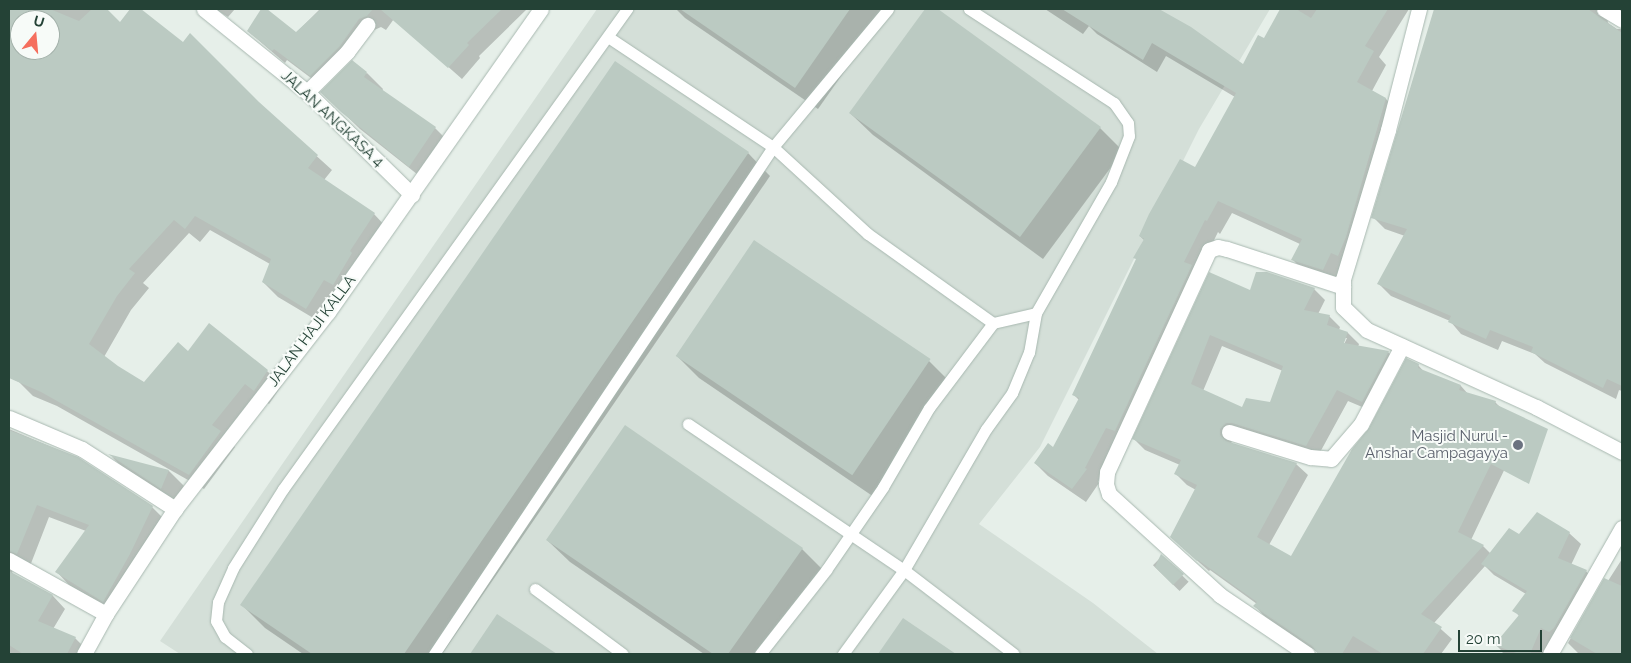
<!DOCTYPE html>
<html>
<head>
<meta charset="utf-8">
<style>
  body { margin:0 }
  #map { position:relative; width:1631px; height:663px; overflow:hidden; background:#e6efe9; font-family:Raleway,sans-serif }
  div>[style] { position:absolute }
  .built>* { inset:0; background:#d4dfd8 }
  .shadow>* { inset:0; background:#0003; transform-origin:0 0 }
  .building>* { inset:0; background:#bbcac2; transform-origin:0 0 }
  .roads { filter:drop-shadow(0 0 1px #a8b8b0) drop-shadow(0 0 1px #a8b8b0) }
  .lane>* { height:11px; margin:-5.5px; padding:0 5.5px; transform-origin:5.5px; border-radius:5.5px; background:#fff }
  .street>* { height:15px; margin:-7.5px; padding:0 7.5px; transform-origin:7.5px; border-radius:7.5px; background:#fff }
  .dots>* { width:14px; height:14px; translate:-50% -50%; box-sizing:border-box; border:2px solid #f7fbf8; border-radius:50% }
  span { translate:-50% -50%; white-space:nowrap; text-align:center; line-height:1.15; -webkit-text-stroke:4px #f7fbf8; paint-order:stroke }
  .street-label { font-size:15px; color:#244236 }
  .worship-label { font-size:15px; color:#5b616d }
  .right { translate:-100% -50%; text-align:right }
  .frame { position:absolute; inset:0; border:10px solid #244236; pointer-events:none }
  .north { position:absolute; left:10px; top:10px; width:50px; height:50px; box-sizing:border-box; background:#f7fbf8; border:1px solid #a3b1aa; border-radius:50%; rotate:17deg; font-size:14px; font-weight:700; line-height:20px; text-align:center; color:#244236 }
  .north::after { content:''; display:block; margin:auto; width:18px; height:22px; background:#f56f5e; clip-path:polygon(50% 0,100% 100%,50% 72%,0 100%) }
  .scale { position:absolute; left:1458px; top:630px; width:84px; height:22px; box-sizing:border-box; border:2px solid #244236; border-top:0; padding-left:6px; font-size:15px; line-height:18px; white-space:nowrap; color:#244236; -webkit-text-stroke:4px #f7fbf8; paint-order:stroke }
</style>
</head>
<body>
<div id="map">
  <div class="built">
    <i style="clip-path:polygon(597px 9px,1270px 9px,1199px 129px,1040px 447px,979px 524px,1093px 603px,1158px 654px,180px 654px,160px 641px)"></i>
  </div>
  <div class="shadow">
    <i style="clip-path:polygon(evenodd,9px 9px,106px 9px,120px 23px,132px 9px,139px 9px,258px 103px,332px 170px,324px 180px,374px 214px,388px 229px,347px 299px,338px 293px,320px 322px,278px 297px,263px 282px,270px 264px,210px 230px,200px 242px,189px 233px,143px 283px,149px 288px,131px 310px,104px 357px,117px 367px,145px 383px,188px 352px,209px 325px,267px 371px,282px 385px,269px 404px,260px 398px,227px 439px,235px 447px,204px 489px,57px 406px,33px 396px,19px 382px,9px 377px,9px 9px,20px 20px,50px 20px,50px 50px,20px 50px,20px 20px)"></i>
    <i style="clip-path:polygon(215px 9px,235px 9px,228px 17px)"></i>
    <i style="clip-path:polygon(263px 9px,296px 33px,320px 9px,401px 9px,386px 30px,381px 27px,372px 31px,352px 58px,323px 87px,287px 60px,285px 63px,248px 31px)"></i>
    <i style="clip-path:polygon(419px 9px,527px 9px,479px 56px,480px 58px,462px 79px,402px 26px)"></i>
    <i style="clip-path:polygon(676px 9px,888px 9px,818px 109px,685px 18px)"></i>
    <i style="clip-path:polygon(927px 9px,936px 9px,1100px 128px,1123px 151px,1043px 259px,873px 135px,850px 113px)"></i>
    <i style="clip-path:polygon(1045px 9px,1156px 9px,1190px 28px,1244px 66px,1265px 40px,1282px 9px,1409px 9px,1379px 57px,1386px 65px,1372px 91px,1386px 99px,1399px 112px,1336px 283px,1306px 273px,1293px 260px,1300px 244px,1232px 213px,1220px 234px,1218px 232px,1198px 273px,1204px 279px,1129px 444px,1120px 440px,1098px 482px,1099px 483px,1086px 502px,1048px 476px,1035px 463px,1054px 449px,1079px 400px,1074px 395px,1145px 241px,1140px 236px,1196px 169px,1235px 97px,1166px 56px,1157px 72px,1097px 34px,1089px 26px,1083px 34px)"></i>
    <i style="clip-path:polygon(1436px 9px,1622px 9px,1622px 14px,1607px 17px,1608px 23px,1617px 29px,1622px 29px,1622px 391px,1619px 390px,1616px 399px,1545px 363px,1535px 354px,1502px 341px,1498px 350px,1461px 334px,1450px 321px,1391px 296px,1379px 284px,1405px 236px,1385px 229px,1373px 217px)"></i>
    <i style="clip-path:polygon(367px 73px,383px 89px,382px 91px,435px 128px,452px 145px,427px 182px,360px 129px,322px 92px)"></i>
    <i style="clip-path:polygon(748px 153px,770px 176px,442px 654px,303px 654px,265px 628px,242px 605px)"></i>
    <i style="clip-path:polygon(evenodd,1210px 274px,1251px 292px,1314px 289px,1325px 300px,1318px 314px,1329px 316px,1340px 327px,1339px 330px,1348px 333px,1359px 344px,1358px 347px,1388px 352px,1399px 363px,1374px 412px,1348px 401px,1318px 456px,1233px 436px,1231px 444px,1296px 464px,1308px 475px,1269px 545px,1291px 558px,1418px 365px,1425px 373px,1461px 386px,1468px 394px,1495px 402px,1501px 408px,1508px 462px,1471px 540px,1483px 546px,1491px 554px,1519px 536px,1569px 533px,1581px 544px,1571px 565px,1586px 571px,1597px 583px,1546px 654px,1501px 654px,1503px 652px,1496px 645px,1519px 616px,1514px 610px,1526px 594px,1494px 575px,1485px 566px,1434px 623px,1452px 639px,1441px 654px,1320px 654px,1265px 617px,1255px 606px,1257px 604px,1210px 570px,1209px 571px,1183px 548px,1196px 490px,1187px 485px,1176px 474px,1180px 465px,1145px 450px,1134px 439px,1210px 274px,1344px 338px,1347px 338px,1342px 349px,1344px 338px,1210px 274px,1222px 346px,1283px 371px,1271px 403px,1243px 409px,1203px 391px,1222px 346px)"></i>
    <i style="clip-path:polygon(676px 355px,929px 361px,952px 384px,874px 497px,699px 378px)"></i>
    <i style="clip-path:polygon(9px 429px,77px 458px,152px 507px,164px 519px,142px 567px,116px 613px,69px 585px,57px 572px,86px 531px,49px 517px,30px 566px,13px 567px,12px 574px,53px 596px,65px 609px,53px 629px,75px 638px,88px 651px,86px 654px,9px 654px)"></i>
    <i style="clip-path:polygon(112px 457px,169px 471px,187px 489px,179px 506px,127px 472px)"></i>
    <i style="clip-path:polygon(547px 540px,802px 549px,825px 572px,767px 654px,704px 654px,570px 562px)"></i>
    <i style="left:1162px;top:556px;width:37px;height:13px;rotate:44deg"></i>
    <i style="clip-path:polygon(1622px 559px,1622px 654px,1579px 654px,1568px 643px,1605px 579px,1608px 581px)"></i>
    <i style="clip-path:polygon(498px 616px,554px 654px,471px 654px)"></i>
    <i style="clip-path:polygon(903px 620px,953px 654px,880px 654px)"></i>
  </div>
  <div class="building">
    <i style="clip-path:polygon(evenodd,9px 9px,50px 9px,79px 21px,92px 9px,107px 9px,120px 22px,130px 9px,141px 9px,183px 42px,190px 33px,259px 102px,318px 155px,308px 168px,375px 213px,350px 251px,352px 253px,333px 285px,324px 280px,306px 309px,262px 282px,271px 259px,195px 216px,185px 229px,174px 220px,129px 269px,135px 273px,117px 296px,89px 344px,118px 366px,144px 382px,178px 342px,188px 351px,209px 323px,268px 370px,254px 391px,245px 384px,212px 425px,221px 431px,189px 475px,41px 392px,9px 378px,9px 9px,20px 20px,50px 20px,50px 50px,20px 50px,20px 20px)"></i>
    <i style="clip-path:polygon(261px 9px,267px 9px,296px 32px,321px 9px,373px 9px,367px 16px,359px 19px,340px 46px,310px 76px,274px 49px,272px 51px,247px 31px)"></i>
    <i style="clip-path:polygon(380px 9px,502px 9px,467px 43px,469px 45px,448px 68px)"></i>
    <i style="clip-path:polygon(680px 9px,850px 9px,795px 88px)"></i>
    <i style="clip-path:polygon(925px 9px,938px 9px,1101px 127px,1020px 237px,849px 113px)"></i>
    <i style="clip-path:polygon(1062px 9px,1159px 9px,1191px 27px,1243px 64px,1258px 35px,1264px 38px,1280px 9px,1296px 9px,1311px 18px,1317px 9px,1388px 9px,1365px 46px,1374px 51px,1357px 82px,1386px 98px,1346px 237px,1338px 256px,1331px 253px,1323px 270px,1291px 260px,1302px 239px,1218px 201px,1207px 221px,1205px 220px,1184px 262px,1192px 265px,1115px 431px,1106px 428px,1085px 468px,1087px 469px,1072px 489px,1034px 463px,1048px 443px,1053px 447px,1079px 398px,1072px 395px,1136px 259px,1133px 258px,1144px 239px,1139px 236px,1149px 214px,1180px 159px,1195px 167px,1236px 93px,1152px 43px,1143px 60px)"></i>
    <i style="clip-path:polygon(1434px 9px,1588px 9px,1622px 33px,1622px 386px,1607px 379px,1603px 388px,1531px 352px,1533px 347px,1490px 330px,1486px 339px,1448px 322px,1451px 316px,1377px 284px,1407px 229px,1371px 218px)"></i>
    <i style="clip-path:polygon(352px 60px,367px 72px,364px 77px,436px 127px,409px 167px,341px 112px,320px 92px)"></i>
    <i style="clip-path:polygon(615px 61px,749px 152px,404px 654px,312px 654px,240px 605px)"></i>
    <i style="left:754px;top:240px;width:213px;height:140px;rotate:34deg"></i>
    <i style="clip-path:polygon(evenodd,1209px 272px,1250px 290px,1256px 272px,1267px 272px,1315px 288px,1304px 310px,1330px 315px,1327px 325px,1348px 332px,1344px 343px,1389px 351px,1362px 402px,1337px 390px,1306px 446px,1232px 423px,1226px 423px,1220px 429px,1220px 435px,1226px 441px,1297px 463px,1257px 537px,1291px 556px,1352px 449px,1369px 428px,1406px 358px,1419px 364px,1418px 368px,1461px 385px,1459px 390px,1496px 401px,1495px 404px,1548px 429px,1529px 484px,1491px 464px,1458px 532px,1484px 545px,1421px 614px,1442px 627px,1423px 654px,1383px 654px,1353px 636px,1342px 654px,1318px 654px,1312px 646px,1253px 606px,1257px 602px,1198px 560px,1197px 561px,1170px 537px,1197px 485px,1174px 474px,1181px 460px,1132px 439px,1209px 272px,1210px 335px,1283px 366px,1270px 402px,1246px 398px,1242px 407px,1191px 384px,1210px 335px)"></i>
    <i style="clip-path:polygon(625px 425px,803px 548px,728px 654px,713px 654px,546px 540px)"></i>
    <i style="clip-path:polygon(9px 430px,78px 457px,153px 506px,130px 554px,103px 602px,55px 572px,89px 525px,37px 505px,17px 554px,9px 551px)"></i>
    <i style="clip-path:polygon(108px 454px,169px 470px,161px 489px)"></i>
    <i style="clip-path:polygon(1537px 512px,1570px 532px,1558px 558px,1587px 570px,1554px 628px,1549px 632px,1541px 628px,1530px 654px,1519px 654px,1494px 645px,1519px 615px,1512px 611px,1527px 591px,1481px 564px,1509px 528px,1519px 534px)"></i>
    <i style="clip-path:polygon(1161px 554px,1184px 574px,1173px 585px,1155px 567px)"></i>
    <i style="clip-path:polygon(9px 571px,53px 595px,38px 621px,76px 637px,67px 654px,23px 654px,9px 645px)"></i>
    <i style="clip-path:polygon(1604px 578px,1622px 586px,1622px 654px,1597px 654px,1570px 638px)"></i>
    <i style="clip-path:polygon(497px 614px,557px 654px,470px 654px)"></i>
    <i style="clip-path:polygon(903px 618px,956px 654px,878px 654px)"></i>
  </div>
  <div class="roads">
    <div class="lane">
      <i style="left:888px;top:9px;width:180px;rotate:129.8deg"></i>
      <i style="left:773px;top:147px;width:129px;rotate:42.5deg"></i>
      <i style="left:868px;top:234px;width:153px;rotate:35.5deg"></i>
      <i style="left:969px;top:9px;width:173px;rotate:33deg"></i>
      <i style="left:1114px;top:103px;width:24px;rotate:55deg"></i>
      <i style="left:1128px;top:123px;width:13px;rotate:86deg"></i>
      <i style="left:1129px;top:136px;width:49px;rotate:111.4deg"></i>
      <i style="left:1111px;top:182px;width:151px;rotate:119.8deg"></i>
      <i style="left:688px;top:424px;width:261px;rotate:34.1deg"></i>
      <i style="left:904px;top:570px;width:138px;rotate:37.4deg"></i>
      <i style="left:535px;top:589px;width:109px;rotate:36.5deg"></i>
      <i style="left:247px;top:654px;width:28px;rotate:-142deg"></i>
      <i style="left:225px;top:637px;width:18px;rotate:-119deg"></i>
      <i style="left:216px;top:621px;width:19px;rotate:-84deg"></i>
      <i style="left:218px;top:602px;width:37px;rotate:-66deg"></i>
      <i style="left:233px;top:568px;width:93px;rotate:-57.7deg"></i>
      <i style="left:283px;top:489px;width:591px;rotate:-54.37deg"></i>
      <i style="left:434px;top:654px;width:610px;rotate:-56.23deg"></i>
      <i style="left:773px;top:147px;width:198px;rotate:-146.3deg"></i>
      <i style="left:760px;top:654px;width:107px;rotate:-51.8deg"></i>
      <i style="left:826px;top:570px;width:101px;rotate:-55.5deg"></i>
      <i style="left:883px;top:487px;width:91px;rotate:-59.8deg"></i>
      <i style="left:929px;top:408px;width:106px;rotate:-53deg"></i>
      <i style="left:993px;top:323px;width:44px;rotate:-13.1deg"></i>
      <i style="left:1036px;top:313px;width:40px;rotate:100deg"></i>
      <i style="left:1029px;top:352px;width:44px;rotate:112.5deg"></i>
      <i style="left:1012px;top:393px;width:44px;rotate:125.8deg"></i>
      <i style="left:986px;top:429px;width:163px;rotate:120.2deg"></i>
      <i style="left:904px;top:570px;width:104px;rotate:126deg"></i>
    </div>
    <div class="street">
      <i style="left:204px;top:9px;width:132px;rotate:38.9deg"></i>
      <i style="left:307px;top:92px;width:147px;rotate:44.4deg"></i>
      <i style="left:1419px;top:9px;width:125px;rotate:104.4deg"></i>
      <i style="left:1388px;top:130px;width:156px;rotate:106.8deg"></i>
      <i style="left:1343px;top:279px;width:28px;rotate:90deg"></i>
      <i style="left:1343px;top:307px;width:33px;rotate:44deg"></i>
      <i style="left:1367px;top:330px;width:186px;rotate:24.5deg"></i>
      <i style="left:1536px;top:407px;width:97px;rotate:27.6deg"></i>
      <i style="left:1604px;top:9px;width:21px;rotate:31deg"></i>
      <i style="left:307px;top:92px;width:57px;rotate:-45deg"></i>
      <i style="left:347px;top:52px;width:34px;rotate:-53deg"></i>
      <i style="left:9px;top:418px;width:79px;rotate:23deg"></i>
      <i style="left:82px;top:449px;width:111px;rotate:32.8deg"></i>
      <i style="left:1229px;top:432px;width:85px;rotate:17.2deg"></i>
      <i style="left:1310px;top:457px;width:21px;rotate:5deg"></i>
      <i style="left:1331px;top:459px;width:46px;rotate:-49.4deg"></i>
      <i style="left:1361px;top:424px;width:88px;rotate:-62.3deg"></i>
      <i style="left:9px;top:560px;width:111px;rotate:29.1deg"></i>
      <i style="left:84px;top:654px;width:46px;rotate:-61.2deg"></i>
      <i style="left:106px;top:614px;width:126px;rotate:-56.7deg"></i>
      <i style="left:175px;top:509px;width:249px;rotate:-52.2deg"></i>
      <i style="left:328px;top:312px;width:370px;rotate:-54.9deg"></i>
      <i style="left:1307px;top:654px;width:105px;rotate:-145.9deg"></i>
      <i style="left:1220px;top:595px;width:150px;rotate:-137.7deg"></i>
      <i style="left:1109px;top:494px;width:10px;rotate:-107deg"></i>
      <i style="left:1106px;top:484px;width:12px;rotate:-85deg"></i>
      <i style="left:1107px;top:472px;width:244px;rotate:-65.3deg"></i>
      <i style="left:1209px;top:250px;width:9px;rotate:-18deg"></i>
      <i style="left:1218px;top:247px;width:9px;rotate:13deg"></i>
      <i style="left:1227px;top:249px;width:122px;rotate:18.1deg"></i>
      <i style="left:1550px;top:654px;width:145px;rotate:-60.3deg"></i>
    </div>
  </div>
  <div class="dots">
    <i style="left:1518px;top:445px;background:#6b7280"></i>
  </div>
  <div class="street-label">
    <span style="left:332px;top:119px;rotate:43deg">JALAN ANGKASA 4</span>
    <span style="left:312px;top:331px;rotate:-53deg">JALAN HAJI KALLA</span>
  </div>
  <div class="worship-label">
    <span class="right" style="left:1508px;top:445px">Masjid Nurul -<br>Anshar Campagayya</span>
  </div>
  <div class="frame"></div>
  <div class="north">U</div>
  <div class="scale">20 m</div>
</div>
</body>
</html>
